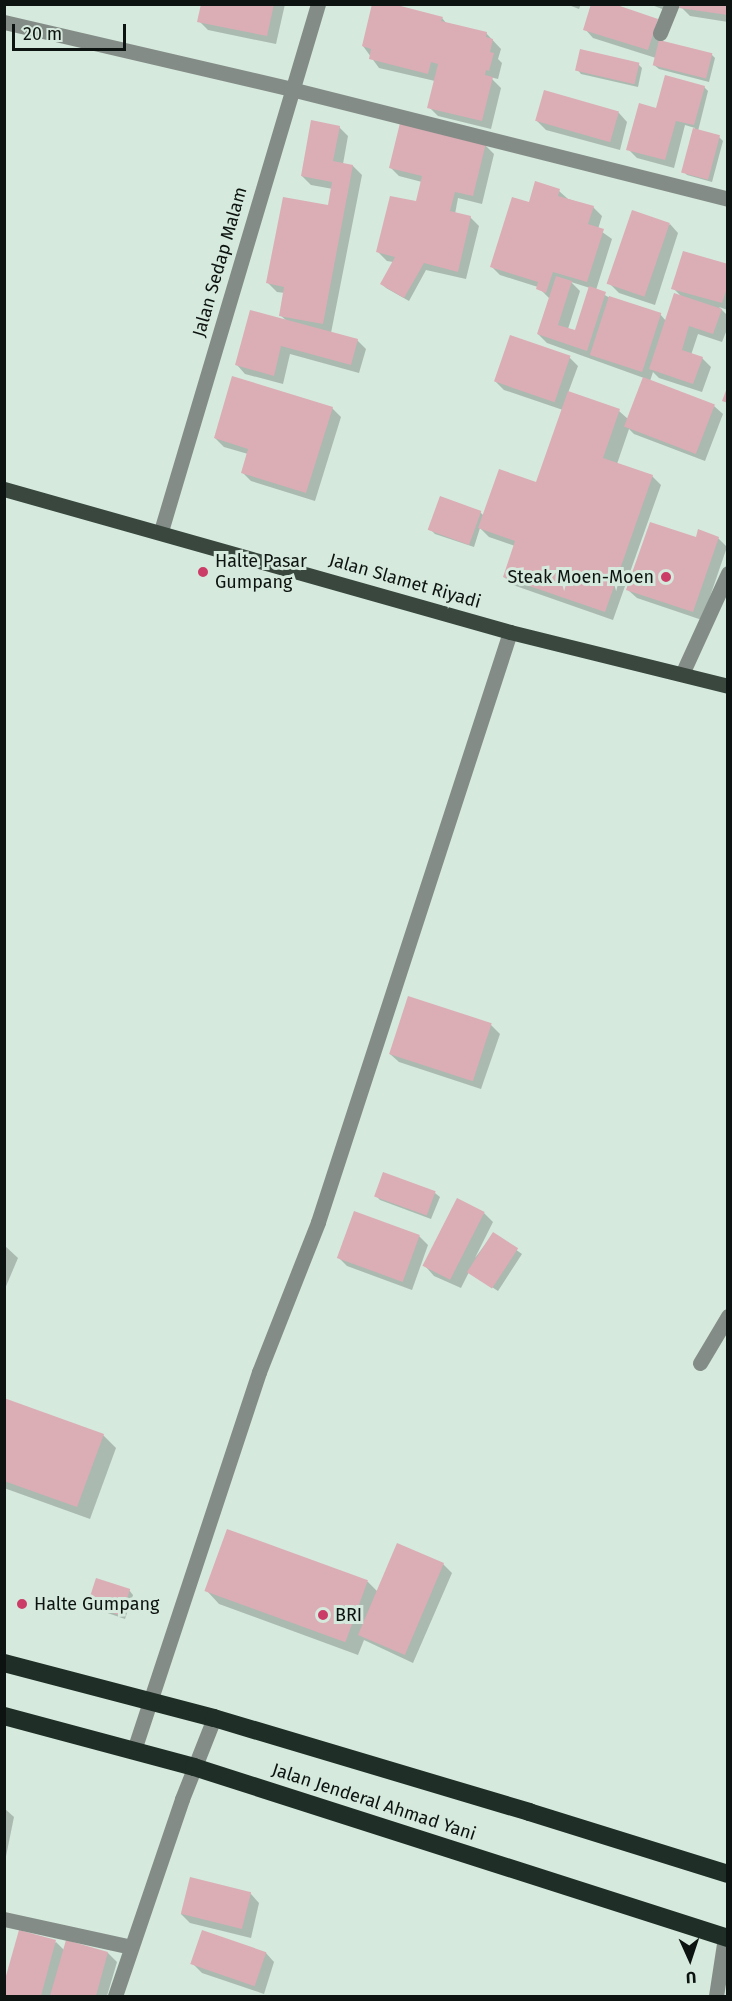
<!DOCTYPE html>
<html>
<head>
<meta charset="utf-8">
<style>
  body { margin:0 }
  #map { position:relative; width:732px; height:2001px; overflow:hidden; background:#d5e9dd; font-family:"Fira Sans",sans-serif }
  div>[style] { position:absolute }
  .shadow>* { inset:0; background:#0003 }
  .building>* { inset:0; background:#dbadb5; transform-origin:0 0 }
  .street>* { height:15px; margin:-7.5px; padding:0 7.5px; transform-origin:7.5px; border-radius:7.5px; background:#848c88 }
  .primary>* { height:15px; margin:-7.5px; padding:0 7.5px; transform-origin:7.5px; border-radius:7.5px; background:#39473f }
  .highway>* { height:18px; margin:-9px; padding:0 9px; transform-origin:9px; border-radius:9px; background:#1f2f27 }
  .dots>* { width:16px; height:16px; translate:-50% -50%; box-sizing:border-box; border:3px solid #d5e9dd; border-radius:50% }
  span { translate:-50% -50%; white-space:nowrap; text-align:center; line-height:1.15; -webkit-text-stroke:6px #d5e9dd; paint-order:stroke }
  .street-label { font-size:18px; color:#0d1310 }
  .poi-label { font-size:18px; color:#0d1310 }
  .left { translate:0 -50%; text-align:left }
  .right { translate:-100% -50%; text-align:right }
  .frame { position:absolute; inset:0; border:6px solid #0d1310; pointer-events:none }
  .north { position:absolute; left:660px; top:1929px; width:60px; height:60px; -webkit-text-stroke:4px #d5e9dd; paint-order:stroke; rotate:177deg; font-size:16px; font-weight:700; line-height:24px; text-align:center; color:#0d1310 }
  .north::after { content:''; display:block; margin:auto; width:21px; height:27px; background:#0d1310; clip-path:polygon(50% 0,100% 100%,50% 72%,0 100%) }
  .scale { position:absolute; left:12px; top:24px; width:114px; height:27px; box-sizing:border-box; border:3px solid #0d1310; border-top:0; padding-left:8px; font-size:18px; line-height:21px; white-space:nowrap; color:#0d1310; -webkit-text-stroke:4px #d5e9dd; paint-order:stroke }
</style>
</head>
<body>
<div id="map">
  <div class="shadow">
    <i style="clip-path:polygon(203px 4px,285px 4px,276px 44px,208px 30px,199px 21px)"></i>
    <i style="clip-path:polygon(566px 4px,581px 4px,579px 9px)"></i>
    <i style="clip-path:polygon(649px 4px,667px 4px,665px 10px)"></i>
    <i style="clip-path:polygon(728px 4px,728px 22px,690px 16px,681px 7px)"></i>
    <i style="clip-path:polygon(442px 18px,447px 24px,486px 33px,501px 49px,498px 59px,502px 63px,498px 79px,490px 77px,501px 88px,491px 129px,438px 116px,429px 107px,435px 81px,379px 68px,363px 46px)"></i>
    <i style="clip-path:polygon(585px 29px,667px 29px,662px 42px,711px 54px,715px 58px,709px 82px,659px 69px,654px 65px,656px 58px,593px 38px)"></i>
    <i style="clip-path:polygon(638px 64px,642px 68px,638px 87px,581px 74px,577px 69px)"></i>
    <i style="clip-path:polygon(704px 87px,708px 91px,698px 131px,719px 137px,723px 141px,712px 182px,687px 175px,683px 171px,695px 128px,685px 125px,674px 168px,637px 158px,628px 149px)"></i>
    <i style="clip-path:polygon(619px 113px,627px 122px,620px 150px,546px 130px,537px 121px)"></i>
    <i style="clip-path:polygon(339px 127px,348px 136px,343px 164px,353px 166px,362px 175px,331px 333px,357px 340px,366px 349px,359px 373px,290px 354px,283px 384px,245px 374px,237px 365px,287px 321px,280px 315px,285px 293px,277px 292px,268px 283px,329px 207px,333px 189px,311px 185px,302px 176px)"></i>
    <i style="clip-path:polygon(485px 145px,494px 154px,482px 204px,458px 198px,455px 214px,470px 217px,479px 226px,466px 279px,426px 270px,409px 301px,386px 288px,382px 284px,393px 262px,387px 261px,378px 252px,417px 204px,422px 182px,399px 176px,390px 167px)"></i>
    <i style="clip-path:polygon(evenodd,559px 191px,568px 199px,593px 207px,602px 216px,598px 229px,612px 239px,596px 290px,610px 298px,660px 314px,666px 321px,682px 297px,673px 288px,728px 265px,728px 310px,719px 307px,728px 316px,728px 327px,722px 342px,698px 334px,691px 355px,702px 358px,711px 367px,702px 392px,659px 378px,653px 372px,650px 381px,714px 406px,723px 414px,705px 461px,634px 434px,629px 429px,617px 464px,652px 476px,661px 485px,613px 620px,513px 585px,504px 577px,515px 546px,489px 537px,480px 528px,474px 547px,435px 534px,430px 529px,480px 512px,484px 516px,537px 484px,563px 410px,504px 390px,495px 381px,569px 357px,578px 366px,568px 393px,619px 411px,628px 419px,644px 378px,547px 343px,538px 334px,550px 299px,538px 287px,500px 275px,491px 266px,530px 203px,559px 191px,571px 282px,590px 288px,576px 332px,568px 329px,580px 291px,571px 282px)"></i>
    <i style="clip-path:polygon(670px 224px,678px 233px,655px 305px,619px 293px,610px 284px)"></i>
    <i style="clip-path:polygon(332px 408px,341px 417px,315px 501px,251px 481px,242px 472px,248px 454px,224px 447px,215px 438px)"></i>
    <i style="clip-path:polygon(718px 538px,727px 547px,702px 620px,637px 598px,628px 590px,697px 539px)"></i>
    <i style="clip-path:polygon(491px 1025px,500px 1034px,481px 1089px,399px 1062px,390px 1054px)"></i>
    <i style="clip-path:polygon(435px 1193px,440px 1197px,431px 1219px,380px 1200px,376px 1196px)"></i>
    <i style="clip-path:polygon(484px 1213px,493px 1222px,475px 1258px,493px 1234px,522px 1254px,498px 1291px,469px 1272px,461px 1288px,434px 1276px,426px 1267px)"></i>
    <i style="clip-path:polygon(419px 1236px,428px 1245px,412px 1290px,347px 1266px,338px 1257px)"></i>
    <i style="clip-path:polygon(4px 1245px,18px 1258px,4px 1291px)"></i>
    <i style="clip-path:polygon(4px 1399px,103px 1435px,116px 1448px,90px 1519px,4px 1488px)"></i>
    <i style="clip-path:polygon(228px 1531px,368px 1582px,378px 1592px,443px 1564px,452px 1573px,413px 1663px,364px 1640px,358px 1655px,219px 1604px,207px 1591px)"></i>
    <i style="clip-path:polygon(129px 1590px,133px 1595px,125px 1619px,93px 1608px,89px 1604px)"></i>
    <i style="clip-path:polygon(4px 1808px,14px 1817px,4px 1866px)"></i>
    <i style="clip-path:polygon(251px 1894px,259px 1903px,251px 1938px,190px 1923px,181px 1914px)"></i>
    <i style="clip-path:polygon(203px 1932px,266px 1953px,274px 1962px,264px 1994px,202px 1973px,193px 1964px)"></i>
    <i style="clip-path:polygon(56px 1942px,64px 1950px,108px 1953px,117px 1962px,107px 1996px,4px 1996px,4px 1989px)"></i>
  </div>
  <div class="building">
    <i style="clip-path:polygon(201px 4px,274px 4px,267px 36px,197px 22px)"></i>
    <i style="clip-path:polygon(372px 4px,393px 4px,443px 17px,441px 21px,487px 32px,486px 37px,493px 39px,490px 52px,494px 53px,489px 71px,486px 70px,485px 75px,493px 77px,482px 121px,427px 108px,438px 64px,431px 62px,428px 74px,369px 59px,371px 49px,362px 46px)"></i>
    <i style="clip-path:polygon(591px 4px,614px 4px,658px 19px,648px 50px,583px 30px)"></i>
    <i style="clip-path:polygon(681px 4px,728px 4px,728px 15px,679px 8px)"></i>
    <i style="left:659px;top:40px;width:55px;height:26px;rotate:14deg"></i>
    <i style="left:580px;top:49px;width:61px;height:22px;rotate:13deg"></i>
    <i style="clip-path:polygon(665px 75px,705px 86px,694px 125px,676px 121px,665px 160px,626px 150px,639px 103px,656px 108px)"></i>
    <i style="left:544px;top:90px;width:78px;height:32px;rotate:16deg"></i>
    <i style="clip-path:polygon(311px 120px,340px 126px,333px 161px,353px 165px,323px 324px,279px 316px,284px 287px,266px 283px,283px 197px,328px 205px,332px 182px,301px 176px)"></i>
    <i style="clip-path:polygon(400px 123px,486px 143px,473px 196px,455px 192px,450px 211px,471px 216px,458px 272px,424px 263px,404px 298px,380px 284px,395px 257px,376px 252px,390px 196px,416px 201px,422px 176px,389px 168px)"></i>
    <i style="left:693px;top:128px;width:28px;height:46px;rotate:15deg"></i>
    <i style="clip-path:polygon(535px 181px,560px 189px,558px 196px,594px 206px,588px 224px,604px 229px,587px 282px,553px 272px,546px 293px,536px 289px,538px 282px,490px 267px,512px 197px,529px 202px)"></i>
    <i style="left:632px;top:210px;width:40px;height:78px;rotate:19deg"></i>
    <i style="clip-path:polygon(683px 251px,728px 264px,728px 285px,722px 303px,671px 289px)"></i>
    <i style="clip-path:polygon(556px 276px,572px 281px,558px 325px,575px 330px,589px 286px,606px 292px,587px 351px,537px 334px)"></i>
    <i style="clip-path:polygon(674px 293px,722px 309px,713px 334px,689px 326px,682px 350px,703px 357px,693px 384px,649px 369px)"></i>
    <i style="left:609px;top:296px;width:55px;height:62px;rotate:18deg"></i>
    <i style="clip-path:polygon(250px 310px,358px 339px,351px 365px,281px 346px,274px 376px,235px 365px)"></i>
    <i style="left:510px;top:335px;width:64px;height:49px;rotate:19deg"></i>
    <i style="clip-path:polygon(232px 376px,333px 407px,306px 493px,241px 473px,248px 449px,214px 438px)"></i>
    <i style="left:643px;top:377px;width:77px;height:53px;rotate:21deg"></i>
    <i style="clip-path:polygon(727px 388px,728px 388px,728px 403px,722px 401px)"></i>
    <i style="clip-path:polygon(568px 391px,620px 409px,603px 458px,653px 475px,605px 612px,503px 577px,515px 541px,478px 528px,499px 469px,536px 482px)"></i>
    <i style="left:440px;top:496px;width:44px;height:36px;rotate:20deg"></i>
    <i style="clip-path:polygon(650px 522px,696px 537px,698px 529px,719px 537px,693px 612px,626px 590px)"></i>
    <i style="left:408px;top:996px;width:88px;height:61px;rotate:18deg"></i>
    <i style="left:383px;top:1172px;width:56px;height:26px;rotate:20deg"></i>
    <i style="left:457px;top:1198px;width:31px;height:76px;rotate:27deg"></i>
    <i style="left:354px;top:1211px;width:70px;height:50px;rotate:20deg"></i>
    <i style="left:493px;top:1232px;width:30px;height:48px;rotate:33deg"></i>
    <i style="clip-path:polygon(4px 1398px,104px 1434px,77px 1507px,4px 1481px)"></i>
    <i style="left:227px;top:1529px;width:150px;height:66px;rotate:20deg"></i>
    <i style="left:397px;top:1543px;width:51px;height:100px;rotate:23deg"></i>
    <i style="left:96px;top:1578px;width:36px;height:28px;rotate:18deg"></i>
    <i style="left:190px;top:1877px;width:63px;height:38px;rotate:14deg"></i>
    <i style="clip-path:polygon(19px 1930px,56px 1940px,41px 1996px,4px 1996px,4px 1983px)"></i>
    <i style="left:202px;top:1930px;width:68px;height:36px;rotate:19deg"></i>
    <i style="clip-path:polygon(66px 1940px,108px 1952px,96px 1996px,50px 1996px)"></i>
  </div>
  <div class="street">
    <i style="left:4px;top:22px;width:295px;rotate:13.1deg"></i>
    <i style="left:291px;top:89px;width:451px;rotate:14.1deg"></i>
    <i style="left:660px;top:33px;width:31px;rotate:-68deg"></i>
    <i style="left:161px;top:531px;width:550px;rotate:-73.41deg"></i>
    <i style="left:682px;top:674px;width:111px;rotate:-65.5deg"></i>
    <i style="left:700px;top:1363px;width:55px;rotate:-59.2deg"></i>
    <i style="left:134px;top:1750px;width:398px;rotate:-71.7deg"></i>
    <i style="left:259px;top:1372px;width:161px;rotate:-68.5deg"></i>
    <i style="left:318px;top:1222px;width:620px;rotate:-71.97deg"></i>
    <i style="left:4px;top:1919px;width:130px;rotate:12.4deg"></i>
    <i style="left:115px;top:1996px;width:208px;rotate:-71.2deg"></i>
    <i style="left:182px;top:1799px;width:87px;rotate:-68.4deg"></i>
    <i style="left:716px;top:1996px;width:60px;rotate:-81.3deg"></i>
  </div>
  <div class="primary">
    <i style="left:4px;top:489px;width:526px;rotate:15.78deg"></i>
    <i style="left:510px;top:632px;width:225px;rotate:13.9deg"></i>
  </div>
  <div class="highway">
    <i style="left:4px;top:1663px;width:217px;rotate:14.7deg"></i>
    <i style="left:214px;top:1718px;width:329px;rotate:16.6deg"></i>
    <i style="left:529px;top:1812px;width:208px;rotate:17.3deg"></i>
    <i style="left:4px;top:1716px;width:197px;rotate:15deg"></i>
    <i style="left:194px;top:1767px;width:561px;rotate:17.76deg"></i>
  </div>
  <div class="dots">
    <i style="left:203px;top:572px;background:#cb3d66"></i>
    <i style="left:666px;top:577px;background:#cb3d66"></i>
    <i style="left:22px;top:1604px;background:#cb3d66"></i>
    <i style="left:323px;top:1615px;background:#cb3d66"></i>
  </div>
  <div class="street-label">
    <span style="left:220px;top:262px;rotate:-74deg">Jalan Sedap Malam</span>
    <span style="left:405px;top:581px;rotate:16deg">Jalan Slamet Riyadi</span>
    <span style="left:374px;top:1802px;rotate:18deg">Jalan Jenderal Ahmad Yani</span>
  </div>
  <div class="poi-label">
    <span class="left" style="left:215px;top:572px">Halte Pasar<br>Gumpang</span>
    <span class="right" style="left:654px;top:577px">Steak Moen-Moen</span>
    <span class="left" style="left:34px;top:1604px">Halte Gumpang</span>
    <span class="left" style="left:335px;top:1615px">BRI</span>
  </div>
  <div class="frame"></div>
  <div class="north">U</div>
  <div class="scale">20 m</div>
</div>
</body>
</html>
